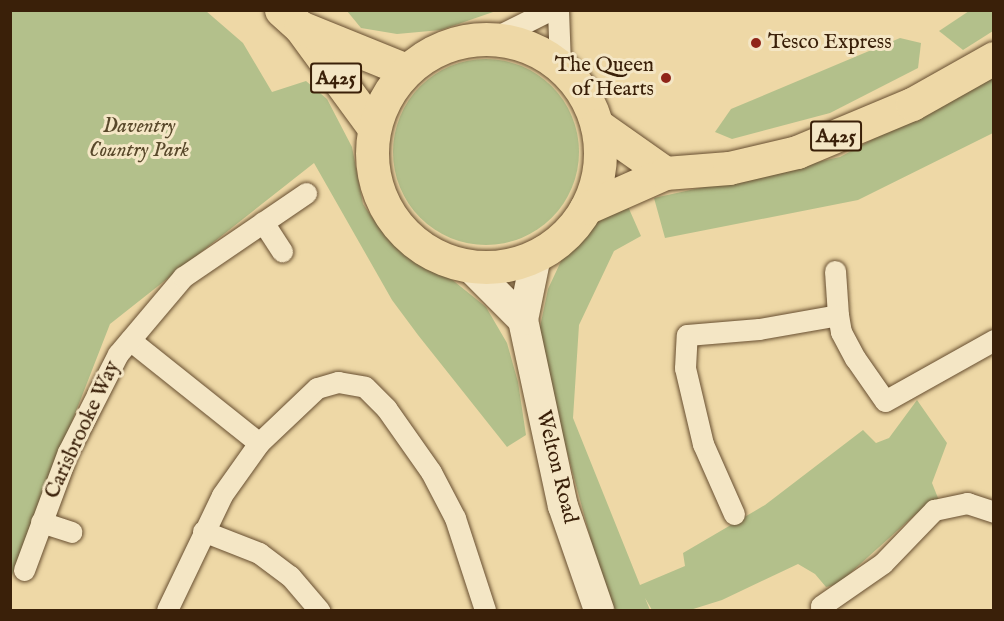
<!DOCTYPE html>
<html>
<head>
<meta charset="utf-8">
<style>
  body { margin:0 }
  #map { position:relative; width:1004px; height:621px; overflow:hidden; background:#eed8a6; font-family:"IM FELL English",serif }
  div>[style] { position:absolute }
  .green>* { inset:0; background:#b3c08b }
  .round { border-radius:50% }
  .roads { filter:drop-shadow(0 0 2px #674e30) drop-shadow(0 0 2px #674e30) }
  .street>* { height:21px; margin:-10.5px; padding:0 10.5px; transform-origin:10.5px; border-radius:10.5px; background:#f4e6c5 }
  .secondary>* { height:30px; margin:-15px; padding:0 15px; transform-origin:15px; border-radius:15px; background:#f4e6c5 }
  .primary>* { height:33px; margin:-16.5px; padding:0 16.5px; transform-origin:16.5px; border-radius:16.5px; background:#eed8a6 }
  .primary>.ring { margin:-16.5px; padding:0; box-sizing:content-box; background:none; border:33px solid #eed8a6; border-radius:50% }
  .dots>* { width:16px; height:16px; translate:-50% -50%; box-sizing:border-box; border:3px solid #f4e6c5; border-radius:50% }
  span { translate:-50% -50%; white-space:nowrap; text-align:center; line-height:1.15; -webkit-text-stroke:6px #f4e6c5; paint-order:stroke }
  .shield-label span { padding:2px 4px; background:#f4e6c5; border:2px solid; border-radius:4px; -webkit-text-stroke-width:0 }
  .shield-label { font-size:20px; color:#3a2009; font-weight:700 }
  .poi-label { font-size:21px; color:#3a2009 }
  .left { translate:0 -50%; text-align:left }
  .right { translate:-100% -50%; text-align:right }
  .park-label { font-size:21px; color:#58482a; font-style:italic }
  .street-label { font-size:21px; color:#3a2009 }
  .frame { position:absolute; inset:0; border:12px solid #3a2009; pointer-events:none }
</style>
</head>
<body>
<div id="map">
  <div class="green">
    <i style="clip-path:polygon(11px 11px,206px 11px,243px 43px,272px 92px,306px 81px,327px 99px,352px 147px,363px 204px,383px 233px,418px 264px,450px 278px,486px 307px,507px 343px,518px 382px,526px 435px,507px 447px,418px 335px,392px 300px,314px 163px,110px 324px,11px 578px)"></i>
    <i style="clip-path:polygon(347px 11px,496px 11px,441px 30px,397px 34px,361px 28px)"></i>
    <i style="clip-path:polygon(969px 11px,993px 11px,993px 31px,963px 50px,939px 31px)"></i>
    <i style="clip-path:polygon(900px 38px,921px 43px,918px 68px,830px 113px,732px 139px,715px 132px,731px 109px)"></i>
    <i class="round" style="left:393px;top:59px;width:186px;height:186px"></i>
    <i style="clip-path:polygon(993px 74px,993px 133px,858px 200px,665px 238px,654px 198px,840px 157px)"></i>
    <i style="clip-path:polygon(626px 202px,641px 236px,614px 251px,579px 325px,573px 418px,640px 585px,685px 566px,683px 553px,765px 505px,863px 430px,876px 443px,889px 438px,917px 400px,947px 443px,932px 483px,940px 503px,917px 513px,838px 584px,826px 587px,815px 574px,798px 564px,722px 600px,690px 610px,652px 610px,645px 598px,650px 610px,615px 610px,595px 555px,541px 356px,540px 327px,548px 289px,569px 244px,597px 210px)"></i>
  </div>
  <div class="roads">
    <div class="street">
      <i style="left:558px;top:10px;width:55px;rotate:87.9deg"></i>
      <i style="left:494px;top:38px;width:63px;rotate:-26.6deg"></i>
      <i style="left:263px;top:222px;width:35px;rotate:57deg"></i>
      <i style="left:835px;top:271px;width:44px;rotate:86.1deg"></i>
      <i style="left:130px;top:340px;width:165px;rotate:38.6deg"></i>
      <i style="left:734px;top:514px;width:77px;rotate:-113.9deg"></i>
      <i style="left:703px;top:444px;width:78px;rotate:-103.3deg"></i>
      <i style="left:685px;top:368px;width:33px;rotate:-87deg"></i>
      <i style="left:687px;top:335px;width:72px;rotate:-4.8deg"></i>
      <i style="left:759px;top:329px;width:80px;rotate:-10deg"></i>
      <i style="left:838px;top:315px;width:17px;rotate:80deg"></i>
      <i style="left:841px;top:332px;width:30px;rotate:62deg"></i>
      <i style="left:855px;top:358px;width:52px;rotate:55.1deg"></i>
      <i style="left:885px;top:401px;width:125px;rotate:-29.2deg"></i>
      <i style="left:41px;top:522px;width:32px;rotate:18deg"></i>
      <i style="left:203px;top:531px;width:60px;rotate:21.4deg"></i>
      <i style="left:259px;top:553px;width:39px;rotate:37deg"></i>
      <i style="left:290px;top:576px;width:45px;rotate:49.5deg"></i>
      <i style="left:24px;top:570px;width:126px;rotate:-69.6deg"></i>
      <i style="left:68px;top:452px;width:110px;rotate:-63deg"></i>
      <i style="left:118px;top:354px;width:101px;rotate:-49.8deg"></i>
      <i style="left:183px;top:277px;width:149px;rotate:-34.3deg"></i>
      <i style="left:167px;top:610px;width:127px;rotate:-64.4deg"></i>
      <i style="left:222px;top:495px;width:64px;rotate:-54.6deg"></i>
      <i style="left:259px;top:443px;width:80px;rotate:-43.5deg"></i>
      <i style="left:317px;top:388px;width:22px;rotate:-16deg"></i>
      <i style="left:338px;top:382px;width:27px;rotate:10deg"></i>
      <i style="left:365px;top:387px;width:30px;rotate:45deg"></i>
      <i style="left:386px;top:408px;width:78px;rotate:54.9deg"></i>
      <i style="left:431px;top:472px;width:52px;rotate:62.4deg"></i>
      <i style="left:455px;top:518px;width:97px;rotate:71.9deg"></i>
      <i style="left:823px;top:610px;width:4px;rotate:-117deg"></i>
      <i style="left:821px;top:606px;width:75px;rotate:-34.7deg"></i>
      <i style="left:883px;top:563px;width:74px;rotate:-46.1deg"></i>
      <i style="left:934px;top:510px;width:34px;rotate:-12deg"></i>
      <i style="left:967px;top:503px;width:28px;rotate:18deg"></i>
    </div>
    <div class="secondary">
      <i style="left:536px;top:256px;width:65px;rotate:101.5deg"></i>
      <i style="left:523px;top:320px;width:190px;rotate:77.9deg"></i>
      <i style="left:563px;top:506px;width:110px;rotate:70.9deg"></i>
      <i style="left:470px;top:267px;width:75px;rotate:45deg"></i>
    </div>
    <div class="primary">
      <i style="left:281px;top:10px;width:25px;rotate:42deg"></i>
      <i style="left:300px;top:27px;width:125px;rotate:53.8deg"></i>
      <i style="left:300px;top:27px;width:114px;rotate:22.1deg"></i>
      <i class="ring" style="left:372px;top:39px;width:195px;height:195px"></i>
      <i style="left:597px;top:125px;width:83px;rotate:35.2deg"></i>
      <i style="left:586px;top:208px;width:86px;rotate:-23.9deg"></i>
      <i style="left:665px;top:173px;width:64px;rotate:-4.5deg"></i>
      <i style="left:729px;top:168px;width:70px;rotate:-13.2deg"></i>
      <i style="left:797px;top:152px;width:125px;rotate:-22.7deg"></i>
      <i style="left:912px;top:104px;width:94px;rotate:-29.3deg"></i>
    </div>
  </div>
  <div class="dots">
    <i style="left:756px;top:43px;background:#8f2418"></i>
    <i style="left:666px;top:78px;background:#8f2418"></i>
  </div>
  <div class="shield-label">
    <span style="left:336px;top:78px">A425</span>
    <span style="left:836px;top:136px">A425</span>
  </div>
  <div class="poi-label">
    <span class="left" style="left:768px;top:43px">Tesco Express</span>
    <span class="right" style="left:654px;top:78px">The Queen<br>of Hearts</span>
  </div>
  <div class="park-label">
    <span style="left:139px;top:139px">Daventry<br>Country Park</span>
  </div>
  <div class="street-label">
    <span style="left:83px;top:430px;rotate:-65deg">Carisbrooke Way</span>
    <span style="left:556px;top:467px;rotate:76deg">Welton Road</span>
  </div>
  <div class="frame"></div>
</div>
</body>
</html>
